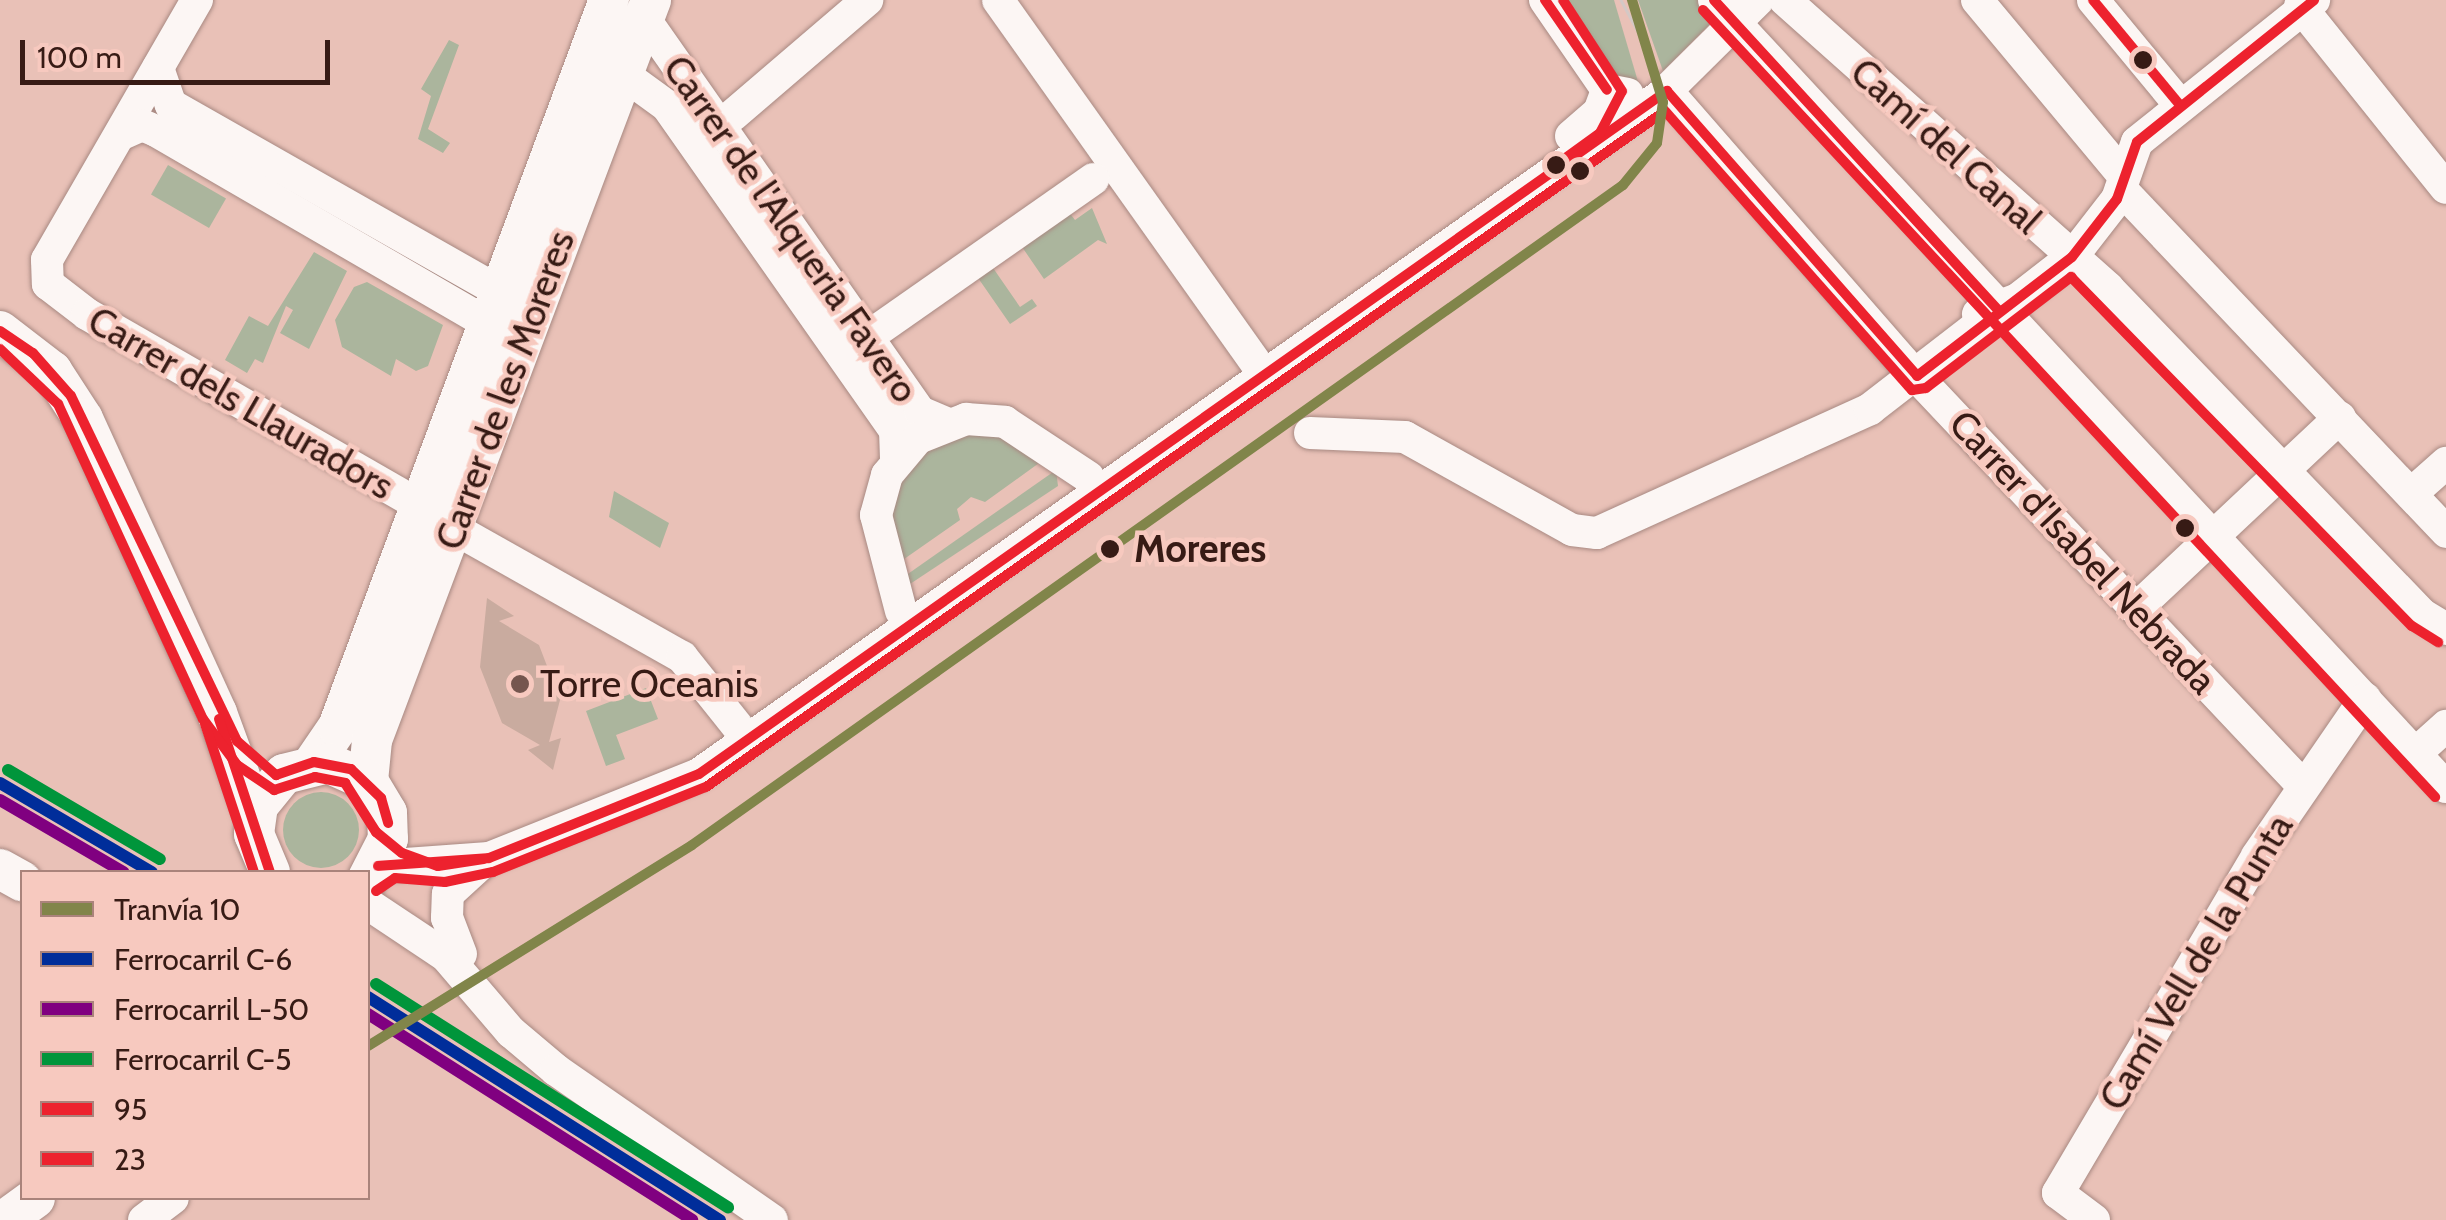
<!DOCTYPE html>
<html>
<head>
<meta charset="utf-8">
<style>
  body { margin:0 }
  #map { position:relative; width:2446px; height:1220px; overflow:hidden; background:#e9c1b7; font-family:Cabin,sans-serif }
  div>[style] { position:absolute }
  .green>* { inset:0; background:#abb59d; transform-origin:0 0 }
  .round { border-radius:50% }
  .building>* { inset:0; background:#c9ab9f }
  .roads { filter:drop-shadow(0 0 2px #a88982) drop-shadow(0 0 2px #a88982) }
  .minor>* { height:32px; margin:-16px; padding:0 16px; transform-origin:16px; border-radius:16px; background:#fcf6f4 }
  .major>* { height:40px; margin:-20px; padding:0 20px; transform-origin:20px; border-radius:20px; background:#fcf6f4 }
  .tram>* { height:2.5px; margin:-1.25px; padding:0 1.25px; transform-origin:1.25px; border-radius:1.25px; background:#d4c8c5 }
  .bus-1>* { height:10px; margin:-5px; padding:0 5px; transform-origin:5px; border-radius:5px; background:#ed222e }
  .bus-2>* { height:10px; margin:-5px; padding:0 5px; transform-origin:5px; border-radius:5px; background:#ed222e }
  .rail-1>* { height:12px; margin:-6px; padding:0 6px; transform-origin:6px; border-radius:6px; background:#002d9a }
  .rail-2>* { height:12px; margin:-6px; padding:0 6px; transform-origin:6px; border-radius:6px; background:#800080 }
  .rail-3>* { height:12px; margin:-6px; padding:0 6px; transform-origin:6px; border-radius:6px; background:#00953b }
  .tram-1>* { height:10px; margin:-5px; padding:0 5px; transform-origin:5px; border-radius:5px; background:#81854a }
  .dots>* { width:28px; height:28px; translate:-50% -50%; box-sizing:border-box; border:5px solid #f7c9bf; border-radius:50% }
  span { translate:-50% -50%; white-space:nowrap; text-align:center; line-height:1.15; -webkit-text-stroke:9px #f7c9bf; paint-order:stroke }
  .street-label { font-size:38px; color:#371b15 }
  .stop-label { font-size:38px; color:#371b15; font-weight:700 }
  .left { translate:0 -50%; text-align:left }
  .poi-label { font-size:38px; color:#371b15 }
  .legend { position:absolute; left:20px; top:870px; width:350px; height:330px; box-sizing:border-box; background:#f7c9bf; border:2px solid #aa837b; margin:0; padding:12px 18px; list-style:none; font-size:30px; color:#371b15 }
  .legend li { display:flex; align-items:center; gap:20px; height:50px }
  .legend b { width:50px; border:2px solid #aa837b }
  .scale { position:absolute; left:20px; top:40px; width:310px; height:45px; box-sizing:border-box; border:5px solid #371b15; border-top:0; padding-left:12px; font-size:30px; line-height:35px; white-space:nowrap; color:#371b15; -webkit-text-stroke:8px #f7c9bf; paint-order:stroke }
</style>
</head>
<body>
<div id="map">
  <div class="green">
    <i style="clip-path:polygon(1560px 0,1614px 0,1639px 85px,1618px 80px)"></i>
    <i style="clip-path:polygon(1638px 0,1707px 0,1710px 24px,1663px 71px)"></i>
    <i style="clip-path:polygon(449px 40px,459px 45px,428px 129px,450px 143px,443px 153px,418px 139px,431px 96px,421px 89px)"></i>
    <i style="left:168px;top:165px;width:67px;height:34px;rotate:30deg"></i>
    <i style="clip-path:polygon(1092px 208px,1107px 244px,1098px 240px,1044px 279px,1020px 244px,1068px 211px,1075px 220px)"></i>
    <i style="clip-path:polygon(314px 252px,347px 271px,309px 349px,280px 333px,293px 310px,286px 306px,263px 363px,255px 359px,247px 373px,225px 360px,249px 316px,268px 326px)"></i>
    <i style="clip-path:polygon(991px 265px,1020px 307px,1032px 299px,1037px 306px,1010px 324px,976px 275px)"></i>
    <i style="clip-path:polygon(367px 282px,443px 325px,428px 366px,416px 371px,396px 359px,391px 376px,342px 347px,335px 320px,354px 287px)"></i>
    <i style="clip-path:polygon(978px 427px,1046px 458px,985px 502px,971px 497px,957px 509px,960px 520px,897px 564px,891px 490px,936px 439px)"></i>
    <i style="clip-path:polygon(1056px 470px,1058px 486px,910px 584px,905px 576px)"></i>
    <i style="clip-path:polygon(614px 491px,669px 523px,660px 548px,609px 517px)"></i>
    <i style="clip-path:polygon(646px 688px,658px 719px,616px 735px,625px 759px,606px 766px,586px 711px)"></i>
    <i class="round" style="left:283px;top:792px;width:76px;height:76px"></i>
  </div>
  <div class="building">
    <i style="clip-path:polygon(487px 598px,514px 616px,499px 621px,539px 645px,560px 700px,549px 742px,561px 738px,553px 770px,528px 750px,540px 745px,502px 723px,489px 690px,480px 667px)"></i>
  </div>
  <div class="roads">
    <div class="minor">
      <i style="left:197px;top:0;width:300px;rotate:120deg"></i>
      <i style="left:47px;top:260px;width:24px;rotate:88deg"></i>
      <i style="left:48px;top:284px;width:49px;rotate:37.6deg"></i>
      <i style="left:87px;top:314px;width:387px;rotate:29.9deg"></i>
      <i style="left:998px;top:0;width:443px;rotate:54.6deg"></i>
      <i style="left:1545px;top:0;width:109px;rotate:55.4deg"></i>
      <i style="left:1607px;top:90px;width:21px;rotate:11deg"></i>
      <i style="left:1714px;top:0;width:1075px;rotate:47.07deg"></i>
      <i style="left:1785px;top:0;width:433px;rotate:41.7deg"></i>
      <i style="left:2108px;top:288px;width:454px;rotate:46.1deg"></i>
      <i style="left:2423px;top:615px;width:27px;rotate:31deg"></i>
      <i style="left:1977px;top:0;width:225px;rotate:50.2deg"></i>
      <i style="left:2093px;top:0;width:136px;rotate:50.4deg"></i>
      <i style="left:2300px;top:6px;width:233px;rotate:51.3deg"></i>
      <i style="left:644px;top:18px;width:481px;rotate:55deg"></i>
      <i style="left:920px;top:412px;width:30px;rotate:23deg"></i>
      <i style="left:158px;top:68px;width:39px;rotate:71deg"></i>
      <i style="left:171px;top:105px;width:381px;rotate:29.6deg"></i>
      <i style="left:623px;top:74px;width:54px;rotate:36deg"></i>
      <i style="left:667px;top:106px;width:396px;rotate:54.9deg"></i>
      <i style="left:895px;top:430px;width:29px;rotate:88deg"></i>
      <i style="left:1667px;top:91px;width:359px;rotate:48.9deg"></i>
      <i style="left:1903px;top:362px;width:583px;rotate:46.67deg"></i>
      <i style="left:733px;top:115px;width:177px;rotate:-40.6deg"></i>
      <i style="left:120px;top:135px;width:24px;rotate:-24deg"></i>
      <i style="left:142px;top:125px;width:15px;rotate:23deg"></i>
      <i style="left:156px;top:131px;width:386px;rotate:30.1deg"></i>
      <i style="left:1571px;top:136px;width:37px;rotate:-41deg"></i>
      <i style="left:1599px;top:112px;width:23px;rotate:-70deg"></i>
      <i style="left:2121px;top:189px;width:473px;rotate:46.5deg"></i>
      <i style="left:1978px;top:314px;width:43px;rotate:-20.6deg"></i>
      <i style="left:2018px;top:299px;width:68px;rotate:-37.9deg"></i>
      <i style="left:2072px;top:257px;width:73px;rotate:-52.2deg"></i>
      <i style="left:2117px;top:199px;width:60px;rotate:-70.7deg"></i>
      <i style="left:2137px;top:142px;width:227px;rotate:-38.7deg"></i>
      <i style="left:882px;top:327px;width:258px;rotate:-35deg"></i>
      <i style="left:1310px;top:433px;width:95px;rotate:2.4deg"></i>
      <i style="left:1405px;top:437px;width:191px;rotate:29.1deg"></i>
      <i style="left:1572px;top:530px;width:25px;rotate:7deg"></i>
      <i style="left:1597px;top:533px;width:300px;rotate:-24.4deg"></i>
      <i style="left:1870px;top:409px;width:162px;rotate:-37.7deg"></i>
      <i style="left:2411px;top:494px;width:47px;rotate:-41.5deg"></i>
      <i style="left:453px;top:528px;width:263px;rotate:29.4deg"></i>
      <i style="left:682px;top:657px;width:88px;rotate:51.4deg"></i>
      <i style="left:2138px;top:607px;width:277px;rotate:-43.2deg"></i>
      <i style="left:901px;top:611px;width:99px;rotate:-104.6deg"></i>
      <i style="left:876px;top:515px;width:41px;rotate:-74.6deg"></i>
      <i style="left:887px;top:475px;width:48px;rotate:-50deg"></i>
      <i style="left:918px;top:438px;width:52px;rotate:-21.6deg"></i>
      <i style="left:966px;top:419px;width:39px;rotate:4deg"></i>
      <i style="left:1005px;top:422px;width:100px;rotate:33.5deg"></i>
      <i style="left:2415px;top:754px;width:42px;rotate:-42.1deg"></i>
      <i style="left:378px;top:866px;width:111px;rotate:-4.1deg"></i>
      <i style="left:489px;top:858px;width:226px;rotate:-21.8deg"></i>
      <i style="left:699px;top:774px;width:1178px;rotate:-35.19deg"></i>
      <i style="left:1662px;top:95px;width:135px;rotate:-44.7deg"></i>
      <i style="left:368px;top:904px;width:94px;rotate:33.7deg"></i>
      <i style="left:446px;top:956px;width:100px;rotate:49.5deg"></i>
      <i style="left:511px;top:1032px;width:59px;rotate:40.2deg"></i>
      <i style="left:556px;top:1070px;width:263px;rotate:34.8deg"></i>
      <i style="left:461px;top:954px;width:39px;rotate:-111deg"></i>
      <i style="left:447px;top:918px;width:24px;rotate:-88deg"></i>
      <i style="left:448px;top:894px;width:47px;rotate:-42.4deg"></i>
      <i style="left:144px;top:1220px;width:36px;rotate:-37deg"></i>
      <i style="left:2094px;top:1220px;width:45px;rotate:-143.1deg"></i>
      <i style="left:2058px;top:1193px;width:391px;rotate:-59.4deg"></i>
      <i style="left:2257px;top:856px;width:191px;rotate:-55.5deg"></i>
    </div>
    <div class="major">
      <i style="left:0;top:331px;width:66px;rotate:37.6deg"></i>
      <i style="left:52px;top:371px;width:57px;rotate:57.1deg"></i>
      <i style="left:83px;top:419px;width:323px;rotate:65.5deg"></i>
      <i style="left:217px;top:713px;width:111px;rotate:69.9deg"></i>
      <i style="left:314px;top:762px;width:42px;rotate:-55.6deg"></i>
      <i style="left:338px;top:727px;width:776px;rotate:-69.56deg"></i>
      <i style="left:368px;top:781px;width:41px;rotate:-84.4deg"></i>
      <i style="left:372px;top:740px;width:791px;rotate:-69.34deg"></i>
      <i style="left:0;top:869px;width:25px;rotate:29deg"></i>
      <i style="left:270px;top:872px;width:41px;rotate:-112.8deg"></i>
      <i style="left:254px;top:834px;width:28px;rotate:-82deg"></i>
      <i style="left:258px;top:806px;width:41px;rotate:-50.9deg"></i>
      <i style="left:284px;top:774px;width:45px;rotate:-14deg"></i>
      <i style="left:328px;top:763px;width:44px;rotate:24.2deg"></i>
      <i style="left:368px;top:781px;width:37px;rotate:59deg"></i>
      <i style="left:387px;top:813px;width:26px;rotate:88deg"></i>
      <i style="left:388px;top:839px;width:44px;rotate:117.1deg"></i>
      <i style="left:5px;top:1220px;width:37px;rotate:-36deg"></i>
    </div>
  </div>
  <div class="tram">
    <i style="left:1621px;top:0;width:61px;rotate:61.8deg"></i>
  </div>
  <div class="bus-1">
    <i style="left:1545px;top:0;width:109px;rotate:55.4deg"></i>
    <i style="left:1714px;top:0;width:420px;rotate:47.5deg"></i>
    <i style="left:2093px;top:0;width:136px;rotate:50.4deg"></i>
    <i style="left:1667px;top:91px;width:379px;rotate:48.7deg"></i>
    <i style="left:0;top:331px;width:40px;rotate:34deg"></i>
    <i style="left:33px;top:353px;width:57px;rotate:48.5deg"></i>
    <i style="left:71px;top:396px;width:383px;rotate:64.3deg"></i>
    <i style="left:237px;top:741px;width:52px;rotate:41.1deg"></i>
    <i style="left:276px;top:775px;width:40px;rotate:-18.9deg"></i>
    <i style="left:314px;top:762px;width:38px;rotate:11deg"></i>
    <i style="left:351px;top:769px;width:42px;rotate:44deg"></i>
    <i style="left:381px;top:798px;width:26px;rotate:74deg"></i>
    <i style="left:1917px;top:376px;width:195px;rotate:-37.5deg"></i>
    <i style="left:2072px;top:257px;width:73px;rotate:-52.2deg"></i>
    <i style="left:2117px;top:199px;width:60px;rotate:-70.7deg"></i>
    <i style="left:2137px;top:142px;width:227px;rotate:-38.7deg"></i>
    <i style="left:219px;top:719px;width:161px;rotate:71.6deg"></i>
    <i style="left:378px;top:866px;width:111px;rotate:-4.1deg"></i>
    <i style="left:489px;top:858px;width:226px;rotate:-21.8deg"></i>
    <i style="left:699px;top:774px;width:1185px;rotate:-35.21deg"></i>
  </div>
  <div class="bus-2">
    <i style="left:1703px;top:10px;width:1075px;rotate:47.07deg"></i>
    <i style="left:1553px;top:167px;width:58px;rotate:-35.9deg"></i>
    <i style="left:1600px;top:133px;width:47px;rotate:-62.4deg"></i>
    <i style="left:1622px;top:91px;width:108px;rotate:-123deg"></i>
    <i style="left:0;top:349px;width:80px;rotate:43.5deg"></i>
    <i style="left:58px;top:404px;width:347px;rotate:65.3deg"></i>
    <i style="left:203px;top:719px;width:57px;rotate:53.5deg"></i>
    <i style="left:237px;top:765px;width:45px;rotate:34deg"></i>
    <i style="left:274px;top:790px;width:43px;rotate:-17.6deg"></i>
    <i style="left:315px;top:777px;width:31px;rotate:11deg"></i>
    <i style="left:345px;top:783px;width:58px;rotate:57.7deg"></i>
    <i style="left:376px;top:832px;width:33px;rotate:39deg"></i>
    <i style="left:402px;top:853px;width:38px;rotate:20deg"></i>
    <i style="left:438px;top:866px;width:46px;rotate:-8.8deg"></i>
    <i style="left:205px;top:724px;width:156px;rotate:71.7deg"></i>
    <i style="left:376px;top:891px;width:23px;rotate:-34deg"></i>
    <i style="left:395px;top:878px;width:50px;rotate:4.6deg"></i>
    <i style="left:445px;top:882px;width:49px;rotate:-11.8deg"></i>
    <i style="left:493px;top:872px;width:229px;rotate:-21.8deg"></i>
    <i style="left:706px;top:787px;width:1173px;rotate:-35.18deg"></i>
    <i style="left:1665px;top:111px;width:373px;rotate:48.5deg"></i>
    <i style="left:1912px;top:390px;width:14px;rotate:-8deg"></i>
    <i style="left:1926px;top:388px;width:183px;rotate:-37.4deg"></i>
    <i style="left:2071px;top:277px;width:488px;rotate:45.7deg"></i>
    <i style="left:2412px;top:626px;width:31px;rotate:32deg"></i>
  </div>
  <div class="rail-1">
    <i style="left:0;top:783px;width:176px;rotate:30.4deg"></i>
    <i style="left:368px;top:997px;width:417px;rotate:32.4deg"></i>
  </div>
  <div class="rail-2">
    <i style="left:0;top:800px;width:143px;rotate:30.3deg"></i>
    <i style="left:368px;top:1014px;width:384px;rotate:32.4deg"></i>
  </div>
  <div class="rail-3">
    <i style="left:8px;top:770px;width:176px;rotate:30.4deg"></i>
    <i style="left:376px;top:984px;width:417px;rotate:32.4deg"></i>
  </div>
  <div class="tram-1">
    <i style="left:368px;top:1046px;width:381px;rotate:-31.8deg"></i>
    <i style="left:692px;top:845px;width:1141px;rotate:-35.33deg"></i>
    <i style="left:1623px;top:185px;width:54px;rotate:-51deg"></i>
    <i style="left:1657px;top:143px;width:41px;rotate:-81.7deg"></i>
    <i style="left:1663px;top:102px;width:107px;rotate:-106.9deg"></i>
  </div>
  <div class="dots">
    <i style="left:2143px;top:60px;background:#371b15"></i>
    <i style="left:1556px;top:165px;background:#371b15"></i>
    <i style="left:1580px;top:171px;background:#371b15"></i>
    <i style="left:2185px;top:528px;background:#371b15"></i>
    <i style="left:1110px;top:549px;background:#371b15"></i>
    <i style="left:520px;top:684px;background:#75554e"></i>
  </div>
  <div class="street-label">
    <span style="left:1946px;top:146px;rotate:42deg">Camí del Canal</span>
    <span style="left:791px;top:229px;rotate:55deg">Carrer de l'Alqueria Favero</span>
    <span style="left:505px;top:390px;rotate:-70deg">Carrer de les Moreres</span>
    <span style="left:241px;top:403px;rotate:30deg">Carrer dels Llauradors</span>
    <span style="left:2083px;top:552px;rotate:47deg">Carrer d'Isabel Nebrada</span>
    <span style="left:2196px;top:962px;rotate:-59deg">Camí Vell de la Punta</span>
  </div>
  <div class="stop-label">
    <span class="left" style="left:1134px;top:549px">Moreres</span>
  </div>
  <div class="poi-label">
    <span class="left" style="left:540px;top:684px">Torre Oceanis</span>
  </div>
  <ul class="legend">
  <li><b style="height:12px;background:#81854a"></b>Tranvía 10</li>
  <li><b style="height:12px;background:#002d9a"></b>Ferrocarril C-6</li>
  <li><b style="height:12px;background:#800080"></b>Ferrocarril L-50</li>
  <li><b style="height:12px;background:#00953b"></b>Ferrocarril C-5</li>
  <li><b style="height:12px;background:#ed222e"></b>95</li>
  <li><b style="height:12px;background:#ed222e"></b>23</li>
  </ul>
  <div class="scale">100 m</div>
</div>
</body>
</html>
